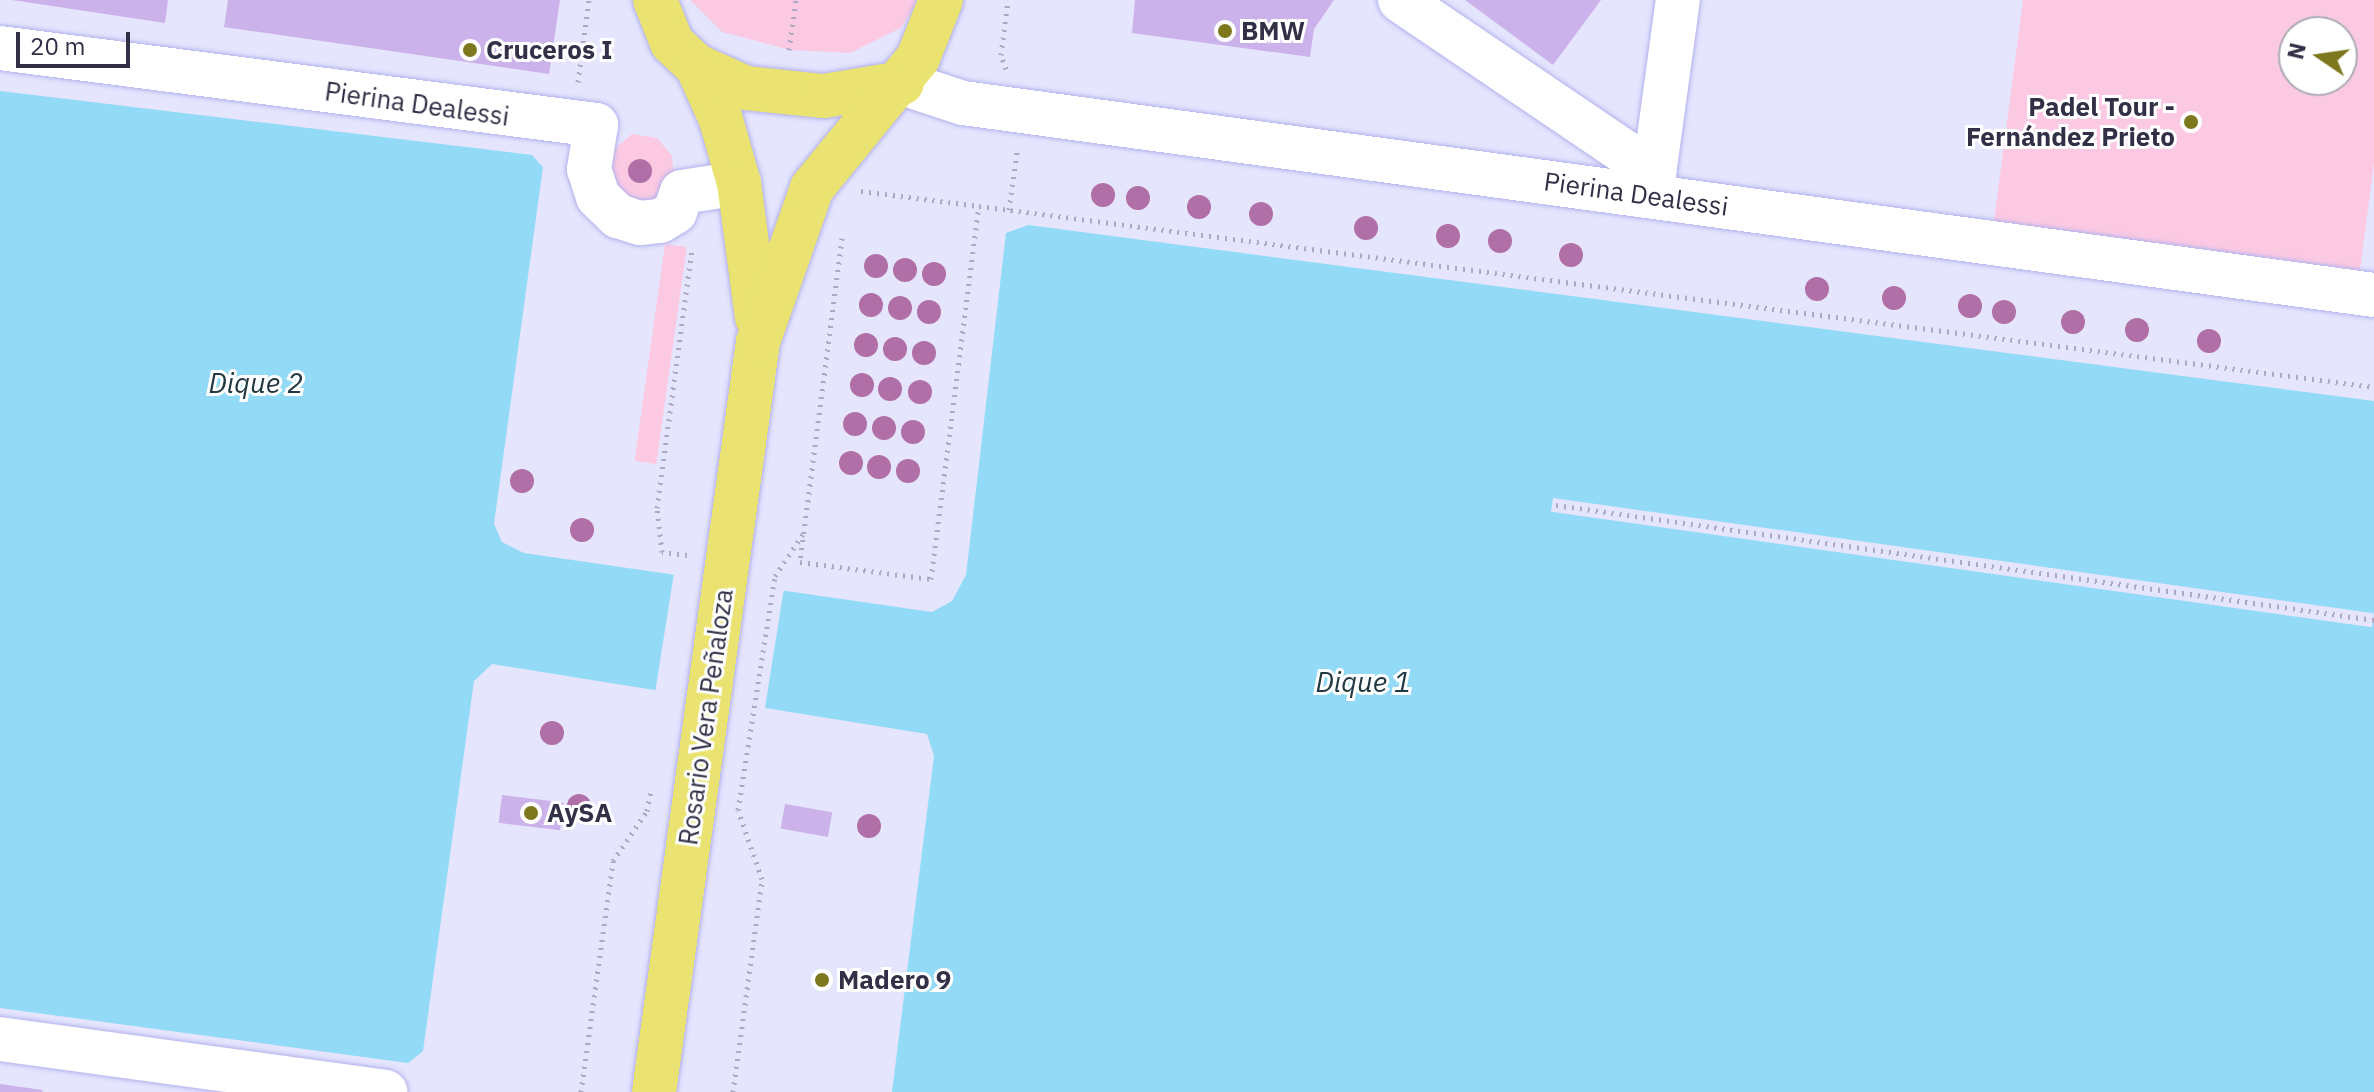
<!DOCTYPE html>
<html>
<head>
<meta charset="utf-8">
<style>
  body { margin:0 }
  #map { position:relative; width:2374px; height:1092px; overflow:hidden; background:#e5e5fe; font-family:"IBM Plex Sans",sans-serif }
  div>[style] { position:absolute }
  .green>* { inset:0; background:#fcc9e3; transform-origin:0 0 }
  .water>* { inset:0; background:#93daf7 }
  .pier>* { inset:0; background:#e5e5fe; transform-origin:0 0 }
  .building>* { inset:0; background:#ccb2ea; transform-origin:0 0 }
  .path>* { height:5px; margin-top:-2.5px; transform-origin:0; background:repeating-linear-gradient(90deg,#aaaac2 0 2px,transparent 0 8px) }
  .roads { filter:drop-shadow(0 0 2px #b3b2ec) drop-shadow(0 0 2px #b3b2ec) }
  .minor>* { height:44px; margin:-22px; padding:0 22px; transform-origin:22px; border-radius:22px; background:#fff }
  .major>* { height:44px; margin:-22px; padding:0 22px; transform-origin:22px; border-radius:22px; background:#eae372 }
  .trees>* { width:24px; height:24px; margin:-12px; border-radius:50%; background:#b06fa6 }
  .dots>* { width:22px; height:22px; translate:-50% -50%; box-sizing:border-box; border:4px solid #fff; border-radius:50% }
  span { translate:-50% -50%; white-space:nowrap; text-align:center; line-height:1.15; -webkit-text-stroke:6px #fff; paint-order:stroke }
  .poi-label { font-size:26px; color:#313047; font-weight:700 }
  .left { translate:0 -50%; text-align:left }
  .right { translate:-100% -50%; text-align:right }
  .street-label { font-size:26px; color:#313047 }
  .water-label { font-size:28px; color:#223942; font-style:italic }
  .north { position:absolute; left:2278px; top:16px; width:80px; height:80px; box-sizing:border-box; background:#fff; border:2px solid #adacb5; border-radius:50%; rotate:283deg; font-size:22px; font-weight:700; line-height:32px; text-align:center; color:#313047 }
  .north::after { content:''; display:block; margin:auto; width:28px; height:36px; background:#7d781d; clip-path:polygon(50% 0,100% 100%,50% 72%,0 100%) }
  .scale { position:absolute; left:16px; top:32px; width:114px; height:36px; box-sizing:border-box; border:4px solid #313047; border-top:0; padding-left:10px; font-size:24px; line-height:28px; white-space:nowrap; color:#313047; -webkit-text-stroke:6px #fff; paint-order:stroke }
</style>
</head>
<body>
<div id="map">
  <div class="green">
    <i style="clip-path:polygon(690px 0,918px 0,901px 28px,850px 53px,790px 50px,722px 32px)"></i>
    <i style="clip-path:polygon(evenodd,2023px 0,2374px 0,2374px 163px,2360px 270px,1994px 221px,2023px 0,2294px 32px,2342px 32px,2342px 80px,2294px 80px,2294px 32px)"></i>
    <i style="clip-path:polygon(632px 134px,657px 138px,672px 156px,674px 179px,652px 204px,619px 200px,605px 157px)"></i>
    <i style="left:665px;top:244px;width:22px;height:219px;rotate:8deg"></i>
  </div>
  <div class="water">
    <i style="clip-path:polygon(0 91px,532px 155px,543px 167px,494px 524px,502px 542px,524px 553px,932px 612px,952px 601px,966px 575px,1006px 233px,1028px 225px,2374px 401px,2374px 1092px,892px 1092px,934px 756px,927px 734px,492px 664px,474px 681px,423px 1051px,408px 1063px,0 1008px)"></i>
  </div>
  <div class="pier">
    <i style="left:1553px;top:498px;width:829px;height:14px;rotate:8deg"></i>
    <i style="left:674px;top:573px;width:111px;height:123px;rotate:9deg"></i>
  </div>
  <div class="building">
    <i style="clip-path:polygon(12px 0,168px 0,165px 23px)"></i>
    <i style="clip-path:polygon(228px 0,560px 0,549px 74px,224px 27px)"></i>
    <i style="clip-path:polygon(1135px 0,1334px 0,1314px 29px,1310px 57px,1132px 33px)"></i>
    <i style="clip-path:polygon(1465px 0,1601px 0,1553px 65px)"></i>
    <i style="left:502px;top:795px;width:62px;height:28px;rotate:7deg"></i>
    <i style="left:785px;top:804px;width:48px;height:25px;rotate:10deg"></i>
    <i style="clip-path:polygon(0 1084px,43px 1090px,42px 1092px,0 1092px)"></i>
  </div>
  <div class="path">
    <i style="left:789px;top:50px;width:50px;rotate:-82deg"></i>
    <i style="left:1006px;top:69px;width:15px;rotate:-110deg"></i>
    <i style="left:1001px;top:55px;width:55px;rotate:-82.7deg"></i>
    <i style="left:578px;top:82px;width:83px;rotate:-82.4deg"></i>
    <i style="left:861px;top:191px;width:119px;rotate:7.2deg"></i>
    <i style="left:1009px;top:210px;width:59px;rotate:-82.1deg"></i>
    <i style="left:842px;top:238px;width:327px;rotate:97.4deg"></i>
    <i style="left:800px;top:562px;width:132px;rotate:7.4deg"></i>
    <i style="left:931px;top:579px;width:376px;rotate:-82.7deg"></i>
    <i style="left:979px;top:206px;width:1407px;rotate:7.39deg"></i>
    <i style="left:1556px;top:505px;width:826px;rotate:8deg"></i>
    <i style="left:687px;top:555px;width:25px;rotate:-173deg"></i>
    <i style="left:662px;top:552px;width:44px;rotate:-96.5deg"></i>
    <i style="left:657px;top:508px;width:261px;rotate:-82.3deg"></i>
    <i style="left:581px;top:1092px;width:233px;rotate:-82.1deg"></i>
    <i style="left:613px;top:861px;width:60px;rotate:-55.8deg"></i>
    <i style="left:647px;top:811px;width:21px;rotate:-79deg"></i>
    <i style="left:733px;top:1092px;width:215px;rotate:-82.2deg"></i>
    <i style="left:762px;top:879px;width:73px;rotate:-109.2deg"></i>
    <i style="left:738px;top:810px;width:237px;rotate:-81deg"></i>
    <i style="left:775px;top:576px;width:50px;rotate:-56.3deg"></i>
  </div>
  <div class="roads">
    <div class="minor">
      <i style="left:1400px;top:0;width:307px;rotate:34.1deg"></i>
      <i style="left:0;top:48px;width:601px;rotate:7.36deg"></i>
      <i style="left:596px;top:125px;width:45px;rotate:99deg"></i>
      <i style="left:589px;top:169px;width:29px;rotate:72deg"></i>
      <i style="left:598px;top:197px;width:28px;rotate:44deg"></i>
      <i style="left:618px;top:216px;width:23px;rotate:18deg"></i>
      <i style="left:640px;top:223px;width:20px;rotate:-6deg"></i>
      <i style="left:660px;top:221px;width:17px;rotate:-31deg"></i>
      <i style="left:675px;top:212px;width:21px;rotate:-71deg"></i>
      <i style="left:682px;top:192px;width:58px;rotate:-9deg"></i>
      <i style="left:902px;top:83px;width:64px;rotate:18.2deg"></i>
      <i style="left:963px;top:103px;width:1424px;rotate:7.75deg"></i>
      <i style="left:1651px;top:196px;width:198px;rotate:-82.2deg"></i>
      <i style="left:0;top:1039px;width:389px;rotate:7.8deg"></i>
    </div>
    <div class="major">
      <i style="left:655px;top:0;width:46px;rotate:68.4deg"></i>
      <i style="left:672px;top:43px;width:34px;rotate:43deg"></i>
      <i style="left:697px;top:66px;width:54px;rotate:24.2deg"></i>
      <i style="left:746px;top:88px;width:78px;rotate:5.9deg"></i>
      <i style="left:824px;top:96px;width:79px;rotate:-9.5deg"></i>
      <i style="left:697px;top:66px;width:59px;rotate:66deg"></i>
      <i style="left:721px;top:120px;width:66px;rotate:74.1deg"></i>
      <i style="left:739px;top:183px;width:136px;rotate:82.4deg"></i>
      <i style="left:654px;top:1092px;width:757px;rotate:-82.11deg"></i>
      <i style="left:758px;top:342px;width:163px;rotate:-70.7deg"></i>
      <i style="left:812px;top:188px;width:168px;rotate:-50.8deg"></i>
      <i style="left:918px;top:58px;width:62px;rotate:-68.4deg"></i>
    </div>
  </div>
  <div class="trees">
    <i style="left:640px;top:171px"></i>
    <i style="left:1103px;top:195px"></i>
    <i style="left:1138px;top:198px"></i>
    <i style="left:1199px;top:207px"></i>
    <i style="left:1261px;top:214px"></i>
    <i style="left:1366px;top:228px"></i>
    <i style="left:1448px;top:236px"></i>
    <i style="left:1500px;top:241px"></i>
    <i style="left:1571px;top:255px"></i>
    <i style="left:876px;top:266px"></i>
    <i style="left:905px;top:270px"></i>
    <i style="left:934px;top:274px"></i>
    <i style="left:1817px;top:289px"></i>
    <i style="left:1894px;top:298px"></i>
    <i style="left:871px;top:305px"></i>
    <i style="left:1970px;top:306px"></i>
    <i style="left:900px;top:308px"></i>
    <i style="left:929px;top:312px"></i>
    <i style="left:2004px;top:312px"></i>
    <i style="left:2073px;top:322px"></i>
    <i style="left:2137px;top:330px"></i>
    <i style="left:2209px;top:341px"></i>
    <i style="left:866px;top:345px"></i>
    <i style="left:895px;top:349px"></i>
    <i style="left:924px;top:353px"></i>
    <i style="left:862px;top:385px"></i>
    <i style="left:890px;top:389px"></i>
    <i style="left:920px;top:392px"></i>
    <i style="left:855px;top:424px"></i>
    <i style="left:884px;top:428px"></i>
    <i style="left:913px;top:432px"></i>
    <i style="left:851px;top:463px"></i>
    <i style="left:879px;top:467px"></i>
    <i style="left:908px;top:471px"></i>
    <i style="left:522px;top:481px"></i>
    <i style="left:582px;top:530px"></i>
    <i style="left:552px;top:733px"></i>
    <i style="left:579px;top:806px"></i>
    <i style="left:869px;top:826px"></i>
  </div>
  <div class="dots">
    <i style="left:1225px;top:31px;background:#7d781d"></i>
    <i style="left:470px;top:50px;background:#7d781d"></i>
    <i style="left:2191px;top:122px;background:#7d781d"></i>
    <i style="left:531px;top:813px;background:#7d781d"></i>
    <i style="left:822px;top:980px;background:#7d781d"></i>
  </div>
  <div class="poi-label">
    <span class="left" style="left:1241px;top:31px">BMW</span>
    <span class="left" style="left:486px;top:50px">Cruceros I</span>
    <span class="right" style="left:2175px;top:122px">Padel Tour -<br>Fernández Prieto</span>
    <span class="left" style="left:547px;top:813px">AySA</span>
    <span class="left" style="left:838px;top:980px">Madero 9</span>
  </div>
  <div class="street-label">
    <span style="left:417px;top:104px;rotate:8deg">Pierina Dealessi</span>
    <span style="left:1636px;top:194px;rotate:8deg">Pierina Dealessi</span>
    <span style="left:706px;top:717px;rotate:-82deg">Rosario Vera Peñaloza</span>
  </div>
  <div class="water-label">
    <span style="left:256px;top:383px">Dique 2</span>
    <span style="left:1363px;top:682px">Dique 1</span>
  </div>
  <div class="north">N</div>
  <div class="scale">20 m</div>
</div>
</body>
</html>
